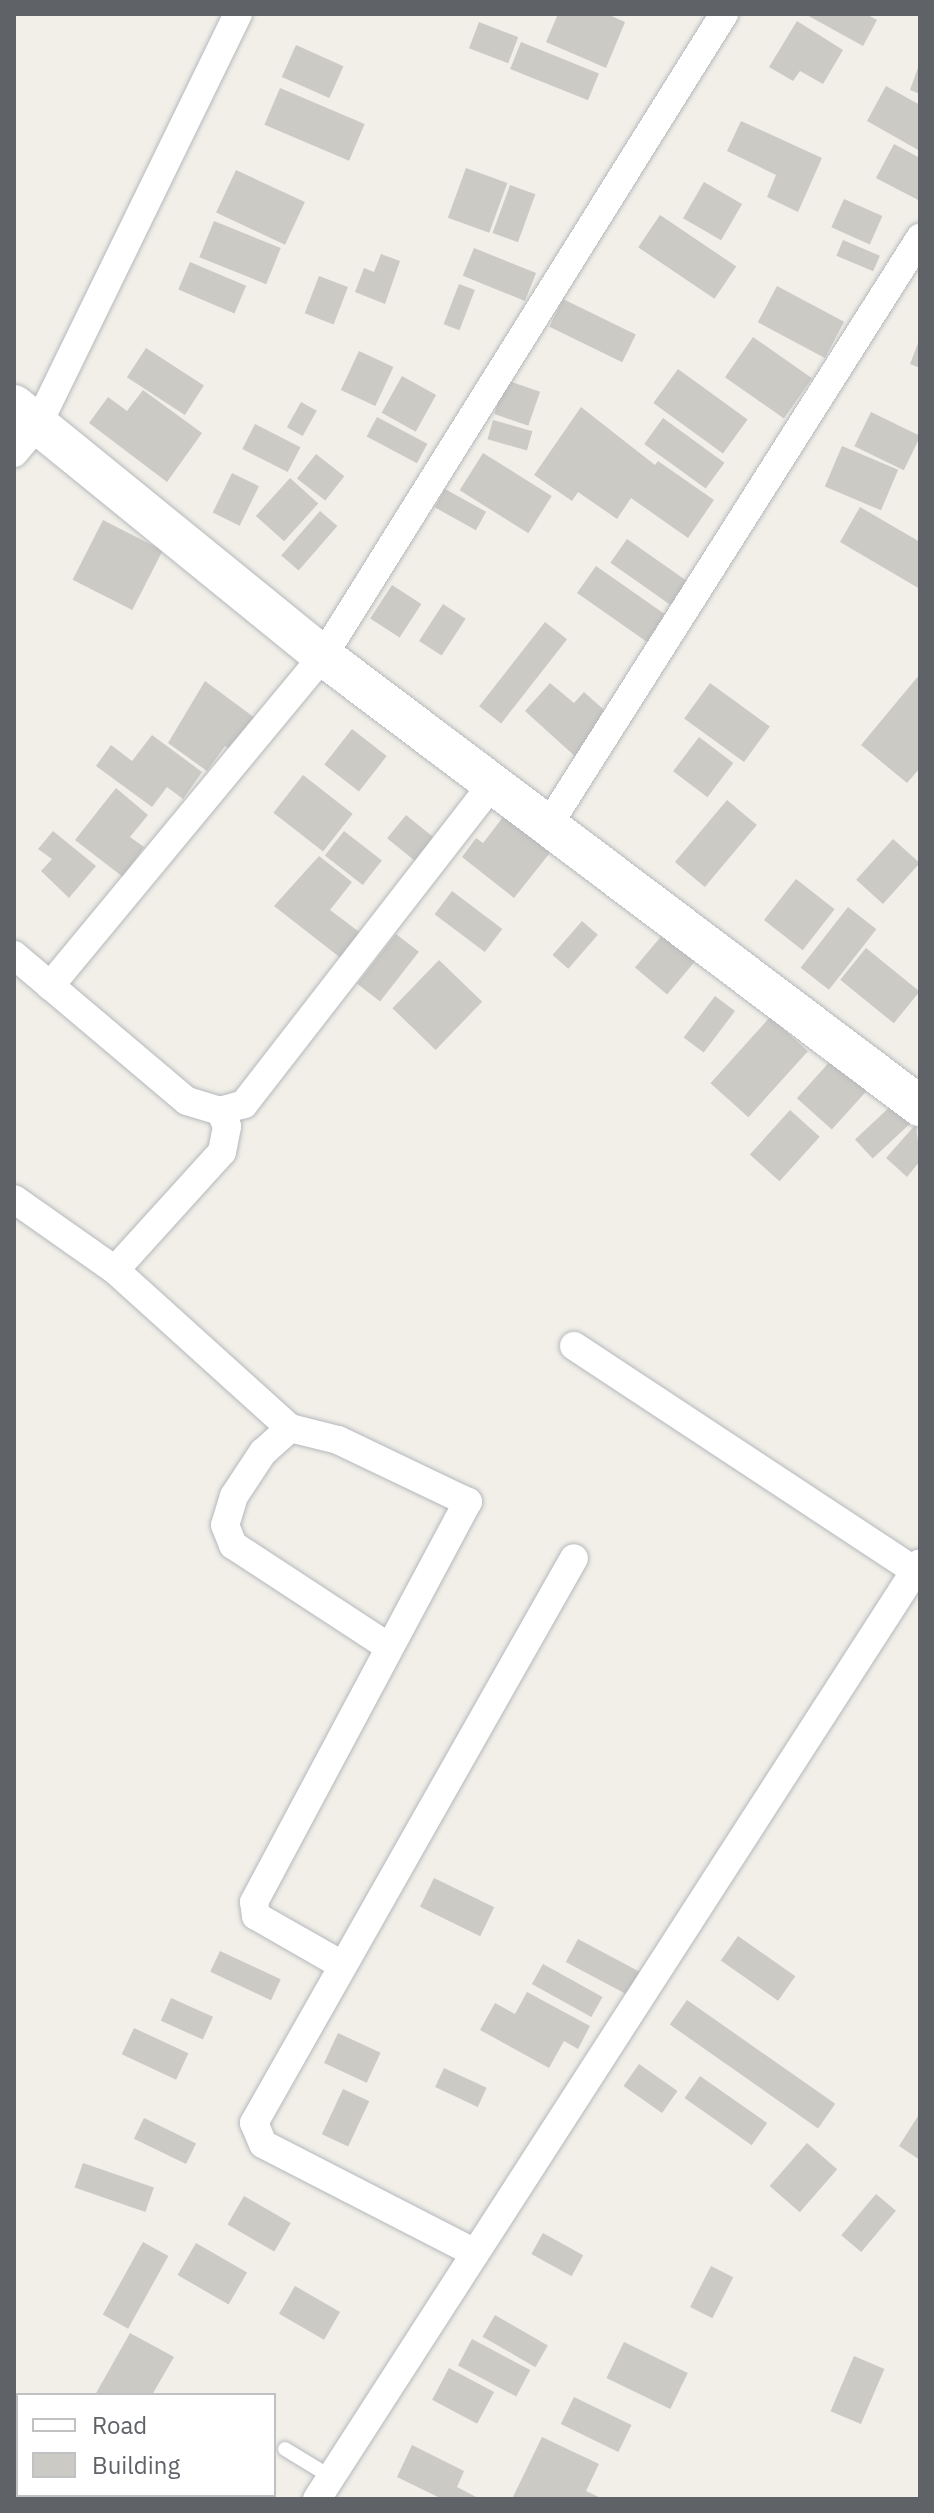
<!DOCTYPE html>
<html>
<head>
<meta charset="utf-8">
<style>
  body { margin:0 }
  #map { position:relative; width:934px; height:2513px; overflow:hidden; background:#f1efe8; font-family:"IBM Plex Sans",sans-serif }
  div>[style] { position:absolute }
  .building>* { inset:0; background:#cccac5; transform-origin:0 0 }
  .roads { filter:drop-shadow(0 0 2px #b5b8bc) drop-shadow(0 0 2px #b5b8bc) }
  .lane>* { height:14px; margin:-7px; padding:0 7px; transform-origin:7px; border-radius:7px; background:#fff }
  .street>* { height:28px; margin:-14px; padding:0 14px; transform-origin:14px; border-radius:14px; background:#fff }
  .secondary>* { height:40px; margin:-20px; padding:0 20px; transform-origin:20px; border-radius:20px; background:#fff }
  span { translate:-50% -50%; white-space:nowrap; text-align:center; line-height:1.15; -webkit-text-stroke:8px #fff; paint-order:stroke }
  .frame { position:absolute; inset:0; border:16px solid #5f6368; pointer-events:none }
  .legend { position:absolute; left:16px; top:2393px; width:260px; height:104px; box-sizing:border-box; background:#fff; border:2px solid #bfc1c3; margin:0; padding:10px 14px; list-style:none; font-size:24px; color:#5f6368 }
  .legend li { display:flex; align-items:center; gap:16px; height:40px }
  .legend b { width:40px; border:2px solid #bfc1c3 }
</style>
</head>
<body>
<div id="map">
  <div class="building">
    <i style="clip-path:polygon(558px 14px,607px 14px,625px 22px,606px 68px,546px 42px)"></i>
    <i style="clip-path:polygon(805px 14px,866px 14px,877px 20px,863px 46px)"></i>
    <i style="clip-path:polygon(797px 21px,843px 50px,823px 84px,800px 71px,793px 81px,769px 67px)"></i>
    <i style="left:479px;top:22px;width:42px;height:28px;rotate:21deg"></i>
    <i style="left:521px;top:42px;width:84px;height:29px;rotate:22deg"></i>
    <i style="left:296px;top:45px;width:52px;height:35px;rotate:24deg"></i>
    <i style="clip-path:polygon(920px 62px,920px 94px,910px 90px)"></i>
    <i style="clip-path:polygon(886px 86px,920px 105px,920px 151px,867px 121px)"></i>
    <i style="left:280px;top:88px;width:92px;height:40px;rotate:23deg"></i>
    <i style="clip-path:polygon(741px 121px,822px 158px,798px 212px,767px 197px,776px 175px,727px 151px)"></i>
    <i style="clip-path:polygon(894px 144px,920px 158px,920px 201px,876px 178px)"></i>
    <i style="left:466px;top:168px;width:44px;height:53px;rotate:20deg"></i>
    <i style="left:236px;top:170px;width:76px;height:47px;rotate:25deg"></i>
    <i style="left:704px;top:182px;width:44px;height:42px;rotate:30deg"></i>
    <i style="left:510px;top:185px;width:27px;height:51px;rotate:20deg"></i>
    <i style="left:844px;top:199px;width:42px;height:31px;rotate:24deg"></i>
    <i style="left:660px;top:215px;width:92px;height:39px;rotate:34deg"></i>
    <i style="left:214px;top:221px;width:72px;height:39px;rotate:22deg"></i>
    <i style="left:843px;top:240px;width:40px;height:17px;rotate:23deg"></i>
    <i style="left:474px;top:248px;width:67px;height:30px;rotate:22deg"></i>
    <i style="clip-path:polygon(381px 254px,400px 261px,385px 304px,355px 292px,364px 268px,374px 272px)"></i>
    <i style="left:190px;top:262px;width:61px;height:30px;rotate:23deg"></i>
    <i style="left:319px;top:276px;width:31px;height:40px;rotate:21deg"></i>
    <i style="left:459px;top:284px;width:17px;height:43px;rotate:21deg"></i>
    <i style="left:777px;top:286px;width:76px;height:41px;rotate:28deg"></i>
    <i style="left:563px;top:299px;width:81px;height:31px;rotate:26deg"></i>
    <i style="left:753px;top:337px;width:72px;height:49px;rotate:35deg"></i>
    <i style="clip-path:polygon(920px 338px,920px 368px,910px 364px)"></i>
    <i style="left:146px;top:348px;width:69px;height:35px;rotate:33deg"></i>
    <i style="left:359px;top:351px;width:38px;height:43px;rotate:25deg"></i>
    <i style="left:678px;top:369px;width:86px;height:42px;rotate:36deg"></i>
    <i style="left:402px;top:376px;width:39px;height:42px;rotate:29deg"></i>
    <i style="left:506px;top:380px;width:36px;height:36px;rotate:19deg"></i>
    <i style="clip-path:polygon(143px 390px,202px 433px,167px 482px,89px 423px,108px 397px,127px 411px)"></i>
    <i style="left:301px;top:402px;width:18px;height:29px;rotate:29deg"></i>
    <i style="clip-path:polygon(581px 407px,655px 465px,658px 461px,714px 500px,688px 538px,631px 498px,617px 519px,578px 492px,572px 501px,534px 475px)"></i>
    <i style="left:871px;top:412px;width:55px;height:38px;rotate:26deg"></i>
    <i style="left:377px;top:417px;width:57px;height:22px;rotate:28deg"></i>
    <i style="left:663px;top:418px;width:76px;height:32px;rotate:36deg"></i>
    <i style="left:493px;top:420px;width:41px;height:20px;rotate:16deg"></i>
    <i style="left:255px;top:424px;width:51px;height:28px;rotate:27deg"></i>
    <i style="left:842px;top:446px;width:61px;height:44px;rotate:23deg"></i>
    <i style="left:483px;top:453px;width:81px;height:44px;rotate:32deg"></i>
    <i style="left:316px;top:454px;width:36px;height:31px;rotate:38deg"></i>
    <i style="left:232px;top:473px;width:30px;height:44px;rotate:26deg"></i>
    <i style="left:290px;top:478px;width:38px;height:51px;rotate:42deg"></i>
    <i style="left:445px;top:489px;width:47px;height:21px;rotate:29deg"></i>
    <i style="clip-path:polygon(860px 507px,920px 542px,920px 589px,840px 542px)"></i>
    <i style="left:320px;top:511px;width:23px;height:59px;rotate:41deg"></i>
    <i style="left:103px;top:520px;width:67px;height:67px;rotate:27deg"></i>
    <i style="left:627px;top:539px;width:74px;height:29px;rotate:35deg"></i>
    <i style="left:596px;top:566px;width:92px;height:33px;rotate:35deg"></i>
    <i style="left:392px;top:585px;width:35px;height:40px;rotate:33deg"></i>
    <i style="left:443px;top:604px;width:27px;height:44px;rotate:33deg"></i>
    <i style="left:545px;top:622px;width:28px;height:107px;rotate:38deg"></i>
    <i style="clip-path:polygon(920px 674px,920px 768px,907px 783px,861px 745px)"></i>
    <i style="clip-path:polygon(205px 681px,259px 721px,235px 753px,225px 746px,207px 771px,168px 743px)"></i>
    <i style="clip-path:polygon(550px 683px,574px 703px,584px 692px,614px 719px,579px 760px,525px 711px)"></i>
    <i style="left:710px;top:683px;width:74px;height:44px;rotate:36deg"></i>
    <i style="left:352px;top:729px;width:44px;height:45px;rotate:38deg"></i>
    <i style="clip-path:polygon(152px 735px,202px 772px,183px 799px,167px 787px,152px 807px,96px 766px,111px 745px,132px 761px)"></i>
    <i style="left:699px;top:737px;width:43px;height:43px;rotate:37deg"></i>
    <i style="left:303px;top:775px;width:63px;height:48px;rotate:38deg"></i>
    <i style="clip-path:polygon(116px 788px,148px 815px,130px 837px,144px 847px,123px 877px,75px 840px)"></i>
    <i style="left:727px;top:800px;width:39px;height:81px;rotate:40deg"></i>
    <i style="clip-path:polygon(507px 812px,553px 849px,514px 898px,462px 857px,476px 838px,483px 843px)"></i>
    <i style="left:406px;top:815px;width:45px;height:30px;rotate:39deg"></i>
    <i style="clip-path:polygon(53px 831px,96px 866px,69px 898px,41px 871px,52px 859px,38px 849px)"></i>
    <i style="left:344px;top:831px;width:48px;height:31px;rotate:38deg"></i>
    <i style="left:893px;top:839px;width:36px;height:55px;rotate:42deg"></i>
    <i style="clip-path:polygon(319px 856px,352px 882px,330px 910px,362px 934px,342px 959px,274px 906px)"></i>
    <i style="left:796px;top:879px;width:49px;height:52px;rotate:38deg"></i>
    <i style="left:452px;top:891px;width:63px;height:29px;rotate:37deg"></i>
    <i style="left:848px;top:907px;width:36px;height:77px;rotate:38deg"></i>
    <i style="left:582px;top:921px;width:21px;height:45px;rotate:41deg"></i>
    <i style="left:669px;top:927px;width:42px;height:53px;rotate:40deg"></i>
    <i style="left:396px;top:934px;width:29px;height:63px;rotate:38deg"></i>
    <i style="left:866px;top:948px;width:69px;height:41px;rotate:39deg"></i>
    <i style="left:439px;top:960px;width:60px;height:67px;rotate:44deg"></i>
    <i style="left:715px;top:996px;width:25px;height:52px;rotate:37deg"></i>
    <i style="left:770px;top:1017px;width:51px;height:89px;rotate:42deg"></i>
    <i style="left:833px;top:1058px;width:47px;height:54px;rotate:42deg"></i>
    <i style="left:893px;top:1104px;width:26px;height:52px;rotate:47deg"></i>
    <i style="left:790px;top:1110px;width:40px;height:60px;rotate:42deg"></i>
    <i style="clip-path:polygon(916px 1124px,920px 1161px,907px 1177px,886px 1158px)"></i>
    <i style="left:434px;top:1878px;width:67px;height:32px;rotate:26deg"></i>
    <i style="left:738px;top:1936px;width:70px;height:30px;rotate:35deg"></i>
    <i style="left:578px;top:1939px;width:74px;height:26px;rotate:28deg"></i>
    <i style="left:220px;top:1951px;width:67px;height:23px;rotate:25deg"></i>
    <i style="left:543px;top:1964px;width:68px;height:23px;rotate:29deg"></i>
    <i style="clip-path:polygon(527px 1992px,590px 2026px,578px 2049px,564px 2041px,549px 2068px,480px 2030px,495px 2003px,515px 2014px)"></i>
    <i style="left:171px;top:1998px;width:46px;height:25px;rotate:24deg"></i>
    <i style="left:687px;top:2000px;width:181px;height:30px;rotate:35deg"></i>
    <i style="left:134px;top:2028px;width:60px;height:29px;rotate:25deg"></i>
    <i style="left:338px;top:2033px;width:47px;height:33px;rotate:25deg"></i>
    <i style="left:639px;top:2064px;width:47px;height:27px;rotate:35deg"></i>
    <i style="left:444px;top:2068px;width:47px;height:21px;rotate:25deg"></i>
    <i style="left:700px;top:2076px;width:82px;height:27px;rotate:35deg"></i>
    <i style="left:343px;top:2089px;width:29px;height:50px;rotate:25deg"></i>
    <i style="clip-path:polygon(918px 2116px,920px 2117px,920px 2160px,899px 2146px)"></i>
    <i style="left:144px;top:2118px;width:58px;height:23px;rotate:26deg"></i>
    <i style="left:807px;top:2143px;width:40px;height:57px;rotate:41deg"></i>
    <i style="left:83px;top:2163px;width:75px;height:26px;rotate:19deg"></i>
    <i style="left:876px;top:2194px;width:26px;height:54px;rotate:40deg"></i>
    <i style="left:244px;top:2196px;width:54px;height:33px;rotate:30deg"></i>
    <i style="left:543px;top:2233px;width:46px;height:24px;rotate:29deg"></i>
    <i style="left:143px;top:2242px;width:29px;height:83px;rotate:29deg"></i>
    <i style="left:196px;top:2243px;width:59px;height:37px;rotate:30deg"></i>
    <i style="left:711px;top:2266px;width:25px;height:46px;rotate:27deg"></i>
    <i style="left:295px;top:2286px;width:52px;height:32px;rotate:30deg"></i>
    <i style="left:495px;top:2315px;width:61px;height:25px;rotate:30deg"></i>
    <i style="clip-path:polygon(130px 2333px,174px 2357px,152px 2395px,95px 2395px)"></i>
    <i style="left:472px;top:2339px;width:66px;height:30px;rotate:28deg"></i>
    <i style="left:624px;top:2342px;width:71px;height:40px;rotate:26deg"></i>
    <i style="left:854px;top:2356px;width:33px;height:60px;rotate:23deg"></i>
    <i style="left:449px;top:2368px;width:51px;height:36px;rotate:28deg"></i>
    <i style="left:574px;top:2397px;width:64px;height:30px;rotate:26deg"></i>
    <i style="clip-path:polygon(18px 2415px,18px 2449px,14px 2446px)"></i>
    <i style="clip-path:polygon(542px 2437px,599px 2464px,586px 2491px,603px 2499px,512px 2499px)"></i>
    <i style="clip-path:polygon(412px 2445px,464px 2471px,457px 2487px,480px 2499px,442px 2499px,397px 2477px)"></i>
  </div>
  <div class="roads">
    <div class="lane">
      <i style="left:285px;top:2449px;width:54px;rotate:31.3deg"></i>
    </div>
    <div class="street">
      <i style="left:14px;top:453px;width:38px;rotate:-50deg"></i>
      <i style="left:38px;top:424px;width:456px;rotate:-64deg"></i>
      <i style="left:549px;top:824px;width:694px;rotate:-57.66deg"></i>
      <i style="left:14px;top:955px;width:226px;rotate:40.2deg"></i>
      <i style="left:187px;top:1101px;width:34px;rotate:17deg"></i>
      <i style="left:220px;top:1111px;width:25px;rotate:-16deg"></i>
      <i style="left:244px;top:1104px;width:408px;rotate:-52.2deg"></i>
      <i style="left:50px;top:986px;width:428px;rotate:-50.4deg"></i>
      <i style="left:323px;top:656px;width:757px;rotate:-58.01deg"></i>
      <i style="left:14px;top:1199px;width:123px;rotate:35.1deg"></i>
      <i style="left:115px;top:1270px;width:159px;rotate:-47.8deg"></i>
      <i style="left:222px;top:1152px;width:26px;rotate:-79deg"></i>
      <i style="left:227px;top:1126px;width:17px;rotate:-115deg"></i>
      <i style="left:115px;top:1270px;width:236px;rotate:42.1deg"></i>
      <i style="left:574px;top:1346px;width:409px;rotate:33.4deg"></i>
      <i style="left:342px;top:1965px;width:99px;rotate:-150.3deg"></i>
      <i style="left:256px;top:1916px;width:14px;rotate:-98deg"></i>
      <i style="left:254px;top:1902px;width:454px;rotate:-61.9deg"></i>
      <i style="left:468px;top:1502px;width:144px;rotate:-154.5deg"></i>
      <i style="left:338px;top:1440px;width:49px;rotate:-166deg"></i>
      <i style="left:290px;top:1428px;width:36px;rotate:138deg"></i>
      <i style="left:263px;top:1452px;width:53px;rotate:123.4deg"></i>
      <i style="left:234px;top:1496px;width:30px;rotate:107deg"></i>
      <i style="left:225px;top:1525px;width:22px;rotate:68deg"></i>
      <i style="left:233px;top:1545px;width:186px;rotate:33.2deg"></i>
      <i style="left:475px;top:2253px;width:238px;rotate:-152.8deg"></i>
      <i style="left:263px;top:2144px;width:23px;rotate:-113deg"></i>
      <i style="left:254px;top:2123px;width:649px;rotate:-60.47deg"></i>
      <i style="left:317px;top:2499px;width:1113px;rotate:-57.21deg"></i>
    </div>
    <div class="secondary">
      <i style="left:14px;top:405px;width:398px;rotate:39.1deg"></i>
      <i style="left:323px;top:656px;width:748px;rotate:37.01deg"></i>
    </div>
  </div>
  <div class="frame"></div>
  <ul class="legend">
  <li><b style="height:10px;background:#fff"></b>Road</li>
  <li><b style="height:22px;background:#cccac5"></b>Building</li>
  </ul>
</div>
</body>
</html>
